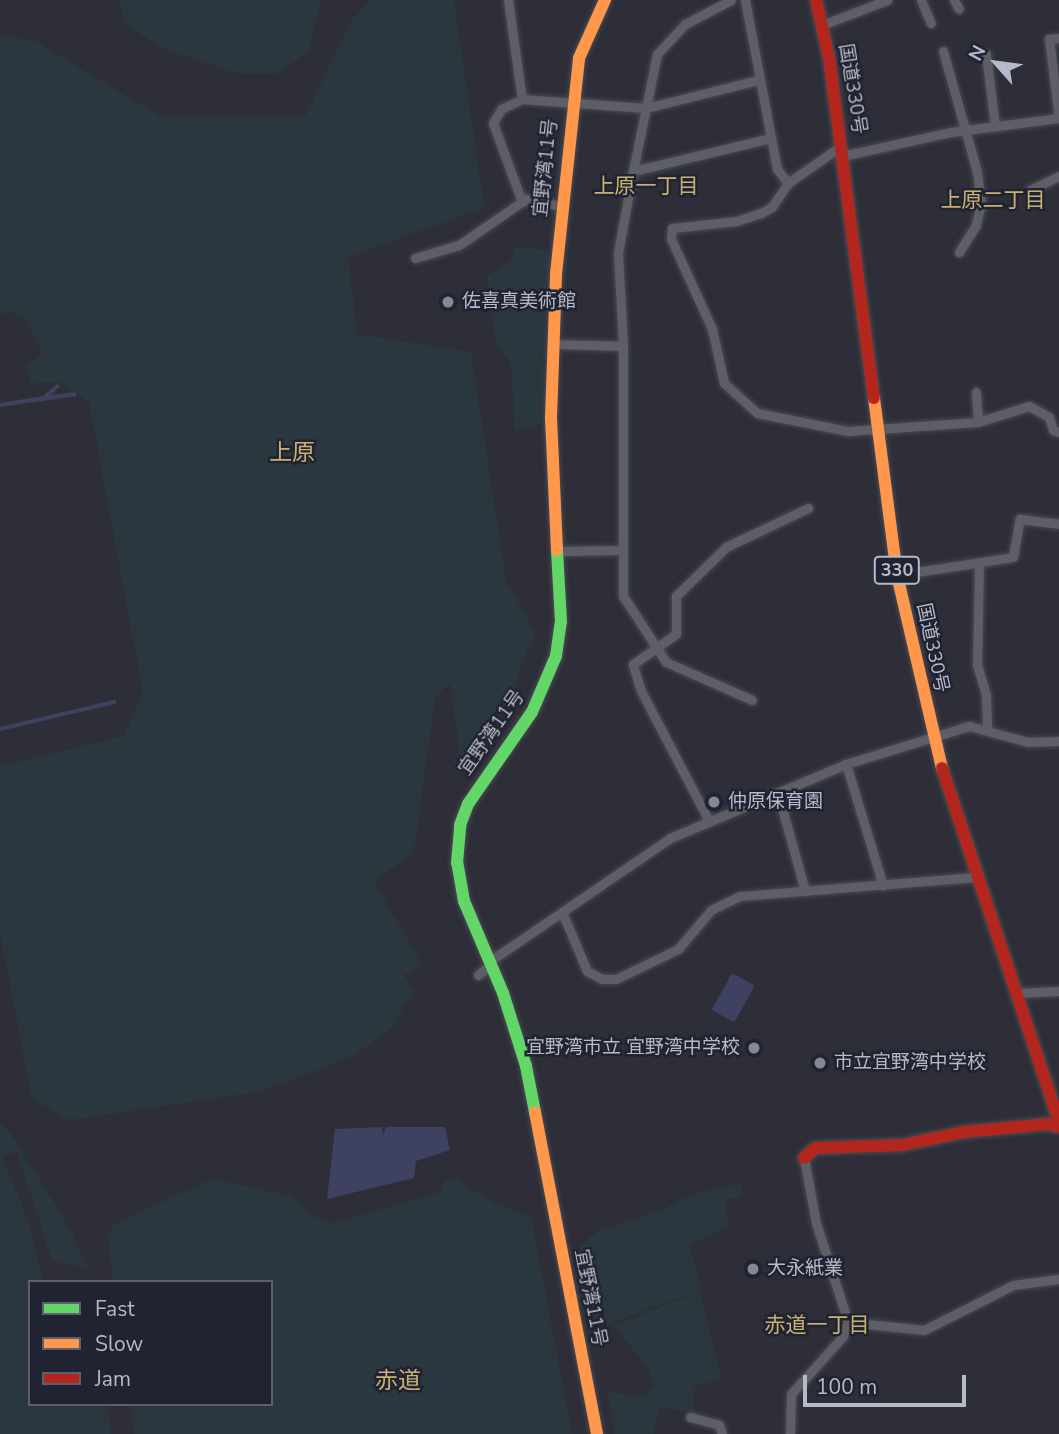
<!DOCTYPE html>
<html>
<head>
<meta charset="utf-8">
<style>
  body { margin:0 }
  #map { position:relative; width:1059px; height:1434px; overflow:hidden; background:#2d2e38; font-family:"Nunito Sans","Noto Sans JP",sans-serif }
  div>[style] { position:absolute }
  .green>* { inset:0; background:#2b373e }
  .water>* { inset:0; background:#3e4260; transform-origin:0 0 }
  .stream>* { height:3.5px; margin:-1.75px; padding:0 1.75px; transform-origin:1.75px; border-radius:1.75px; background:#3e4260 }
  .roads { filter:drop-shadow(0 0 2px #494a51) drop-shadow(0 0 2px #494a51) }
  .street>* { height:9px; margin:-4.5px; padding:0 4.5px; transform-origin:4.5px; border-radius:4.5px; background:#5d5e66 }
  .fast>* { height:12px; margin:-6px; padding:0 6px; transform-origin:6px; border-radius:6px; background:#63d668 }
  .slow>* { height:12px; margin:-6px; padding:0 6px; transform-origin:6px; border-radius:6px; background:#ff974d }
  .jam>* { height:12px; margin:-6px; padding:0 6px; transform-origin:6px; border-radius:6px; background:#b3261e }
  .dots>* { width:19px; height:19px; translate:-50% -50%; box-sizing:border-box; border:4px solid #202332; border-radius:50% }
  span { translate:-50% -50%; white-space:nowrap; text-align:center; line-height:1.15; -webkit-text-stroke:5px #202332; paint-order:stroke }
  .shield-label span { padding:2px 5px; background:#202332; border:2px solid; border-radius:5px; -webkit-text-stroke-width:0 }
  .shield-label { font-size:18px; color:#b8b9c8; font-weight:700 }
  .street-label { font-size:19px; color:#b8b9c8 }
  .poi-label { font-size:19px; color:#b8b9c8 }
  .left { translate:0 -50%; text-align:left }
  .right { translate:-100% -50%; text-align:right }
  .neighbourhood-label { font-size:21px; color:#c9b172 }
  .quarter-label { font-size:23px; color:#c9b172 }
  .legend { position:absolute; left:28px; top:1280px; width:245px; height:126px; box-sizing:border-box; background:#202332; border:2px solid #5d5f6e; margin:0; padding:9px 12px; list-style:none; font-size:21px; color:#b8b9c8 }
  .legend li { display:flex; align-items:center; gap:14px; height:35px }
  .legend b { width:35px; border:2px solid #5d5f6e }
  .north { position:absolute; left:961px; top:28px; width:70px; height:70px; -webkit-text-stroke:5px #202332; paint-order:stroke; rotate:298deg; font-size:19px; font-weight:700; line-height:28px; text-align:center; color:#b8b9c8 }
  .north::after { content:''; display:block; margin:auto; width:24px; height:32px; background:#b8b9c8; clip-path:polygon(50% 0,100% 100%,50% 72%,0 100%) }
  .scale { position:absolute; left:803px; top:1375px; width:163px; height:32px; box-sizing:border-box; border:4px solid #b8b9c8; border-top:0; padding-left:9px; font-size:21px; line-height:24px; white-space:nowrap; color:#b8b9c8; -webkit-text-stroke:5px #202332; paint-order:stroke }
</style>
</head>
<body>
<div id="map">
  <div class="green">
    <i style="clip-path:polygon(119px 0,321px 0,308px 52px,277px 74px,240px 74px,159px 47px,125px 22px)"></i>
    <i style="clip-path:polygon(371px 0,454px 0,484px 208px,348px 257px,357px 334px,471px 352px,506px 581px,536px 633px,520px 666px,515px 691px,461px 763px,450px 682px,435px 698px,414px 853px,374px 881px,422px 965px,404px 975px,416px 996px,406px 1002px,395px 1025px,355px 1055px,262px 1091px,70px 1120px,32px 1099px,0 933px,0 766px,124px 736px,143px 693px,89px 402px,59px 382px,31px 383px,25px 366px,43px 353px,23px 316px,11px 312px,0 315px,0 34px,37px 42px,159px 116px,305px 117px,351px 21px)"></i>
    <i style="clip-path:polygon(515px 246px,549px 251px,541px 424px,515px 431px,511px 365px,495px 339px,487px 276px,511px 261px)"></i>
    <i style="clip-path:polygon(0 1124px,9px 1131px,71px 1230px,88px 1269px,52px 1260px,17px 1152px,2px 1157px,27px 1217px,43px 1282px,30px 1282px,30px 1404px,107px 1404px,111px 1434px,0 1434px)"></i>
    <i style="clip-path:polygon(455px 1178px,492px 1202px,531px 1217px,572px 1434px,134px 1434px,130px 1404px,271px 1404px,271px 1282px,113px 1282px,108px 1235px,114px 1224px,212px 1179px,292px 1196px,315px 1218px,332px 1223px,439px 1193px,444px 1182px)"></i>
    <i style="clip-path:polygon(741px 1183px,743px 1196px,725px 1199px,729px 1226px,689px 1246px,702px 1289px,598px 1328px,580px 1245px,599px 1231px,660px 1211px,692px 1194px)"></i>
    <i style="clip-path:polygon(699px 1291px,721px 1379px,693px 1387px,694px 1413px,660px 1407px,653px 1434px,615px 1434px,608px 1392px,644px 1397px,654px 1386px,647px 1366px,613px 1326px)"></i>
  </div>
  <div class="water">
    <i style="clip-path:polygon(57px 384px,60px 386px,51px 395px,76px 392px,77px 396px,0 407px,0 403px,43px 396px)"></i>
    <i style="left:732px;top:973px;width:26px;height:42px;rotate:29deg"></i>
    <i style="clip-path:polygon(382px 1127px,383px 1135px,386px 1127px,445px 1127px,450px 1150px,416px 1161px,414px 1178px,327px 1199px,335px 1129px)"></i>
  </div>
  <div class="stream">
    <i style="left:0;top:729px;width:117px;rotate:-13.3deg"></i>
  </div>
  <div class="roads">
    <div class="street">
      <i style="left:508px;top:0;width:100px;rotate:82deg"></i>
      <i style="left:522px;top:99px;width:124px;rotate:4.2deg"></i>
      <i style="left:646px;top:108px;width:115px;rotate:-14deg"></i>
      <i style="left:731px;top:0;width:52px;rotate:152.4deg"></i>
      <i style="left:685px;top:24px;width:41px;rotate:133deg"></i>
      <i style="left:657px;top:54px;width:119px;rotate:101.6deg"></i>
      <i style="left:633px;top:171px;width:83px;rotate:100.4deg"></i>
      <i style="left:618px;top:253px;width:93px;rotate:86.9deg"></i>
      <i style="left:623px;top:346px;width:250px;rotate:90deg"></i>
      <i style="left:623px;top:596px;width:79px;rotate:56.9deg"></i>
      <i style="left:666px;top:662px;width:94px;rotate:23.8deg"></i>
      <i style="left:745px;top:0;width:172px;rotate:79.3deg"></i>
      <i style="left:777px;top:169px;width:18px;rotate:52deg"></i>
      <i style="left:921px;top:0;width:25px;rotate:67deg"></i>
      <i style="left:954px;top:0;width:10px;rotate:61deg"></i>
      <i style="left:822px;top:25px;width:70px;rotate:-21deg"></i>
      <i style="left:943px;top:51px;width:126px;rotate:74.3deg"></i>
      <i style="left:977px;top:172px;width:31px;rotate:83deg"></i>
      <i style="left:981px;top:203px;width:23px;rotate:103deg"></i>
      <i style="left:976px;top:225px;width:32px;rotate:122deg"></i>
      <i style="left:986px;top:54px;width:73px;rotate:82.9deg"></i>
      <i style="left:1059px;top:118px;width:80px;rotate:-97.2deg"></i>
      <i style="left:1049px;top:39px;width:10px;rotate:-6deg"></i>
      <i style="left:841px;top:146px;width:65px;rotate:145.1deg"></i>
      <i style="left:788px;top:183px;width:29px;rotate:124deg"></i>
      <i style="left:772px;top:207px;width:13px;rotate:151deg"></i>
      <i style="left:761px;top:213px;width:25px;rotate:162deg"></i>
      <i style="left:737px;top:221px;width:65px;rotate:173.9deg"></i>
      <i style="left:672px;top:228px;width:11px;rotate:95deg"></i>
      <i style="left:671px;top:239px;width:99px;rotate:65.5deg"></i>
      <i style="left:712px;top:329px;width:55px;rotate:77.5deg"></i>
      <i style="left:724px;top:383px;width:45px;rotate:42.3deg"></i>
      <i style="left:757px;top:413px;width:93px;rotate:11.2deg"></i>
      <i style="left:848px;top:431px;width:130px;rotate:-4deg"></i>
      <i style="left:978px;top:422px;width:30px;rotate:-94deg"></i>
      <i style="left:842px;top:156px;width:112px;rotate:-12.4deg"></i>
      <i style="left:951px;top:132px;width:109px;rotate:-7.4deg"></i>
      <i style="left:633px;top:171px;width:141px;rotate:-13.5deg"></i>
      <i style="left:1030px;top:190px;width:32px;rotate:-26deg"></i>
      <i style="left:522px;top:202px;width:84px;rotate:-110.2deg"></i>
      <i style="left:493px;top:123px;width:16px;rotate:-60deg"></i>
      <i style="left:501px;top:109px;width:23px;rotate:-25deg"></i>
      <i style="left:415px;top:258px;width:46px;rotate:-16.5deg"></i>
      <i style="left:459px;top:245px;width:81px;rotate:-34.5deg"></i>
      <i style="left:526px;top:199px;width:37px;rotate:11deg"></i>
      <i style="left:552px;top:344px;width:71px;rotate:1.6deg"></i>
      <i style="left:978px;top:422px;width:53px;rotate:-17.4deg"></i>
      <i style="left:1029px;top:406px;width:23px;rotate:29deg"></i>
      <i style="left:1049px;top:417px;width:14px;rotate:73deg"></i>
      <i style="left:1053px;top:430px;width:6px;rotate:18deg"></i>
      <i style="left:558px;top:551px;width:65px;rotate:-0.9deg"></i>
      <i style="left:979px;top:564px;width:101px;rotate:91.1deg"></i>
      <i style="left:977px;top:665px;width:31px;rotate:73deg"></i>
      <i style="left:986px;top:695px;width:34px;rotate:88deg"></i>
      <i style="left:897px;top:575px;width:117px;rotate:-8.8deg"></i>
      <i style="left:1013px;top:557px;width:39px;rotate:-80deg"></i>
      <i style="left:1020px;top:519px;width:39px;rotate:7deg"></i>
      <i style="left:846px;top:764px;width:127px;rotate:73.1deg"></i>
      <i style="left:778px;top:794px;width:101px;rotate:74.4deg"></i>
      <i style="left:709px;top:821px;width:147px;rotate:-117.6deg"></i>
      <i style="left:641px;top:691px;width:28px;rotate:-107deg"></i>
      <i style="left:633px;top:664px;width:52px;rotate:-34.9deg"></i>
      <i style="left:676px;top:634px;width:38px;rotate:-90deg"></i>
      <i style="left:676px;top:596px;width:70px;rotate:-44.4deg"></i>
      <i style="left:726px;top:547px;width:91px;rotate:-25.4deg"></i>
      <i style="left:562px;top:912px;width:64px;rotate:67deg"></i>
      <i style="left:587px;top:971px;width:17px;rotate:28deg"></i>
      <i style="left:602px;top:979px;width:14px"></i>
      <i style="left:616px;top:979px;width:69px;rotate:-25.8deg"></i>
      <i style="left:678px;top:949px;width:51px;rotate:-49.8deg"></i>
      <i style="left:711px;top:910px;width:32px;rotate:-26deg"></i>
      <i style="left:740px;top:896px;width:238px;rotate:-4.6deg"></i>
      <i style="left:490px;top:961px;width:218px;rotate:-34.3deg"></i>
      <i style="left:670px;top:838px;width:191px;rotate:-22.8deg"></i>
      <i style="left:846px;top:764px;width:129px;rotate:-17.2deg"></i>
      <i style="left:969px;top:726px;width:61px;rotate:15.2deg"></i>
      <i style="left:1028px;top:742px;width:31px;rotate:-2deg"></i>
      <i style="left:478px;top:975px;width:17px;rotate:-40deg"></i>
      <i style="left:1015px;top:993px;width:44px;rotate:-2.6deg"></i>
      <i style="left:848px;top:1322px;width:76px;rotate:6deg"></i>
      <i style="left:924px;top:1330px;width:100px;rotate:-26.8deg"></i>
      <i style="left:1013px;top:1285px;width:46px;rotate:-7.4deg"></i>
      <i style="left:690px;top:1417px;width:30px;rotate:15deg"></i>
      <i style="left:719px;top:1425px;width:9px;rotate:72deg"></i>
      <i style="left:790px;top:1434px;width:40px;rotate:-88.6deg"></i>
      <i style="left:791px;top:1394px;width:78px;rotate:-48.1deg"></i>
      <i style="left:843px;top:1336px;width:15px;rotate:-70deg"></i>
      <i style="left:848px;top:1322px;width:104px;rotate:-107.9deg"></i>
      <i style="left:816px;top:1223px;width:66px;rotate:-100.5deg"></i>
    </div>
    <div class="fast">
      <i style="left:535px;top:1112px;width:47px;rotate:-101.1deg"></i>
      <i style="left:526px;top:1066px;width:77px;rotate:-107.5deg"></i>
      <i style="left:503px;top:993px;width:100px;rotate:-113deg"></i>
      <i style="left:464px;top:901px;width:39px;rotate:-100deg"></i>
      <i style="left:457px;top:863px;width:38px;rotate:-85deg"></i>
      <i style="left:460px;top:825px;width:22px;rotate:-69deg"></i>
      <i style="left:468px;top:804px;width:112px;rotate:-55.2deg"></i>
      <i style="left:532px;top:712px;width:61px;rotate:-66.8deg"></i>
      <i style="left:556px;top:656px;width:34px;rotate:-82deg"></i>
      <i style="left:561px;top:622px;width:72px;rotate:-93.2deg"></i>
    </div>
    <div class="slow">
      <i style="left:874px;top:398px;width:178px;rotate:82.6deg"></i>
      <i style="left:897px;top:575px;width:198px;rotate:76.9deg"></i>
      <i style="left:557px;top:550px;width:132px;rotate:-92.6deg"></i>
      <i style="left:551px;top:418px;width:144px;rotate:-88deg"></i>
      <i style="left:556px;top:274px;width:217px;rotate:-83.9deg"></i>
      <i style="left:579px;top:58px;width:64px;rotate:-65.9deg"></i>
      <i style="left:535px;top:1112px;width:328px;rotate:79.1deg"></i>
    </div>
    <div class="jam">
      <i style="left:816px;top:0;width:59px;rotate:77.4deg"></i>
      <i style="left:829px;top:58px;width:343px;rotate:82.5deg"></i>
      <i style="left:942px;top:768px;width:373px;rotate:71.7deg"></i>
      <i style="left:804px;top:1158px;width:15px;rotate:-42deg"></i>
      <i style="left:815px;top:1148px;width:87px;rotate:-2deg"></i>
      <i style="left:902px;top:1145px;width:63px;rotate:-11.8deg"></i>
      <i style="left:964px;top:1132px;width:84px;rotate:-5.4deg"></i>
      <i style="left:1048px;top:1124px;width:11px;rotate:15deg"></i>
    </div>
  </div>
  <div class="dots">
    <i style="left:448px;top:302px;background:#878896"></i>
    <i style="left:714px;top:802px;background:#878896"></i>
    <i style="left:754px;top:1048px;background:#878896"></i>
    <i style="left:820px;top:1063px;background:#878896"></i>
    <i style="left:753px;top:1269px;background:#878896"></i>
  </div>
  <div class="shield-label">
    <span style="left:897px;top:570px">330</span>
  </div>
  <div class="street-label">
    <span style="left:852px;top:89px;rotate:81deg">国道330号</span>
    <span style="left:546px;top:168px;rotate:-84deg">宜野湾11号</span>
    <span style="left:932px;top:648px;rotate:78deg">国道330号</span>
    <span style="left:492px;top:733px;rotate:-55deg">宜野湾11号</span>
    <span style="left:590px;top:1298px;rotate:79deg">宜野湾11号</span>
  </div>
  <div class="poi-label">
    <span class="left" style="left:462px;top:302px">佐喜真美術館</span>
    <span class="left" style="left:728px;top:802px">仲原保育園</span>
    <span class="right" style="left:740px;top:1048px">宜野湾市立 宜野湾中学校</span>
    <span class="left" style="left:834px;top:1063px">市立宜野湾中学校</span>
    <span class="left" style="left:767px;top:1269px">大永紙業</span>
  </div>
  <div class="neighbourhood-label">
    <span style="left:646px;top:186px">上原一丁目</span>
    <span style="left:993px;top:200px">上原二丁目</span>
    <span style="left:817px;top:1325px">赤道一丁目</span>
  </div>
  <div class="quarter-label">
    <span style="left:292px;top:453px">上原</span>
    <span style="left:398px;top:1381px">赤道</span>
  </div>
  <ul class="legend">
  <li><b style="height:9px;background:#63d668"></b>Fast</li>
  <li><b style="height:9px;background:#ff974d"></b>Slow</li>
  <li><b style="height:9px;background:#b3261e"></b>Jam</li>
  </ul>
  <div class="north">N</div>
  <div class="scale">100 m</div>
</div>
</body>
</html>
